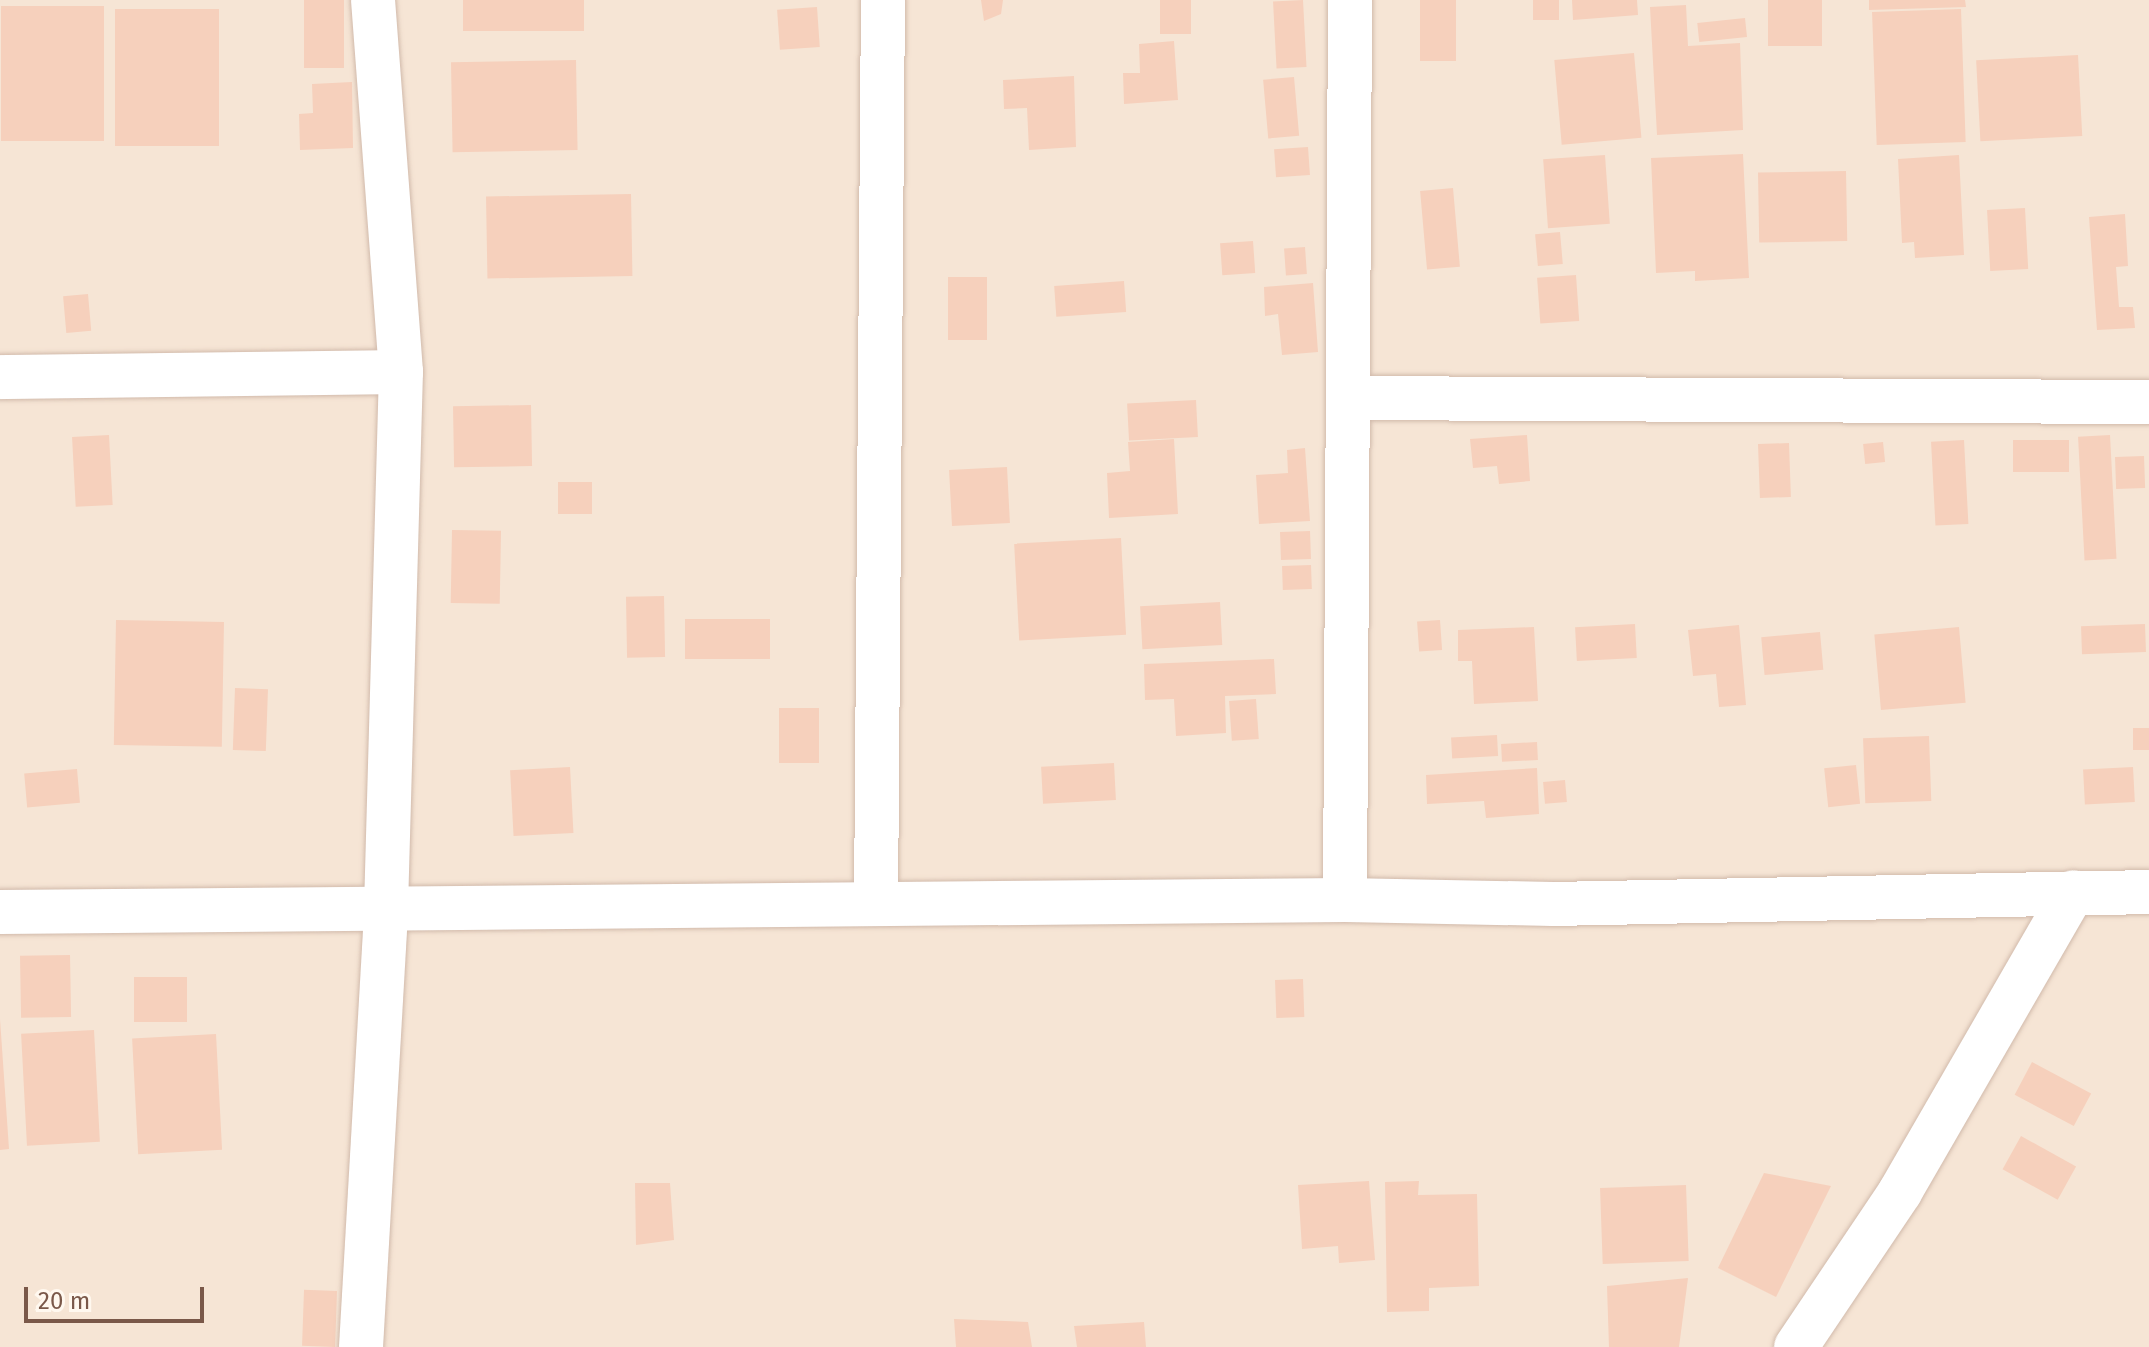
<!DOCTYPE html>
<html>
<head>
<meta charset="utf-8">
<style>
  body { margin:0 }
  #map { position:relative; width:2149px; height:1347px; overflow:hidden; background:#fef4e7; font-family:"Fira Sans",sans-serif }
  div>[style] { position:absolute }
  .residential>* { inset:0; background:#f6e5d5; transform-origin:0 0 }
  .building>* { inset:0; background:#f6d0bc; transform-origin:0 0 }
  .roads { filter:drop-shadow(0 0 2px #d1baab) drop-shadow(0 0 2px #d1baab) }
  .street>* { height:44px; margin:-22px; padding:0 22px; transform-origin:22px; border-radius:22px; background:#fff }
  span { translate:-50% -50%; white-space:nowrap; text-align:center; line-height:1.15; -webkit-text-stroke:8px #fff8ef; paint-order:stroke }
  .scale { position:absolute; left:24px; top:1287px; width:180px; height:36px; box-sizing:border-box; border:4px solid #7a5849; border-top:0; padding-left:10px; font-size:24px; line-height:28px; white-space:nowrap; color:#7a5849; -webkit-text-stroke:6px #fff8ef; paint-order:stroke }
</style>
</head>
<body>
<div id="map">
  <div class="residential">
    <i style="left:0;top:0;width:2149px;height:1347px"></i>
  </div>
  <div class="building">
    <i style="left:304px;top:0;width:40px;height:68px"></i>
    <i style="left:463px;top:0;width:121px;height:31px"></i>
    <i style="clip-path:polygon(981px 0,1003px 0,1001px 14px,984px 21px)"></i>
    <i style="left:1160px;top:0;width:31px;height:34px"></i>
    <i style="left:1303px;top:0;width:67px;height:30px;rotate:87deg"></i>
    <i style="left:1420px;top:0;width:36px;height:61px"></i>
    <i style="left:1533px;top:0;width:26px;height:20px"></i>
    <i style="clip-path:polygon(1572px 0,1637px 0,1638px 15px,1573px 20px)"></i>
    <i style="left:1768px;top:0;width:54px;height:46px"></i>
    <i style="clip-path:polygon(1869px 0,1965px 0,1966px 7px,1869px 10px)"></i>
    <i style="clip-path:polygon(1686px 5px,1688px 46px,1740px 43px,1743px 130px,1657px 135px,1650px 7px)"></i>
    <i style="left:1px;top:6px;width:103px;height:135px"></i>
    <i style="left:817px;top:7px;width:40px;height:40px;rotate:86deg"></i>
    <i style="left:219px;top:9px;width:137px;height:104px;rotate:90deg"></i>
    <i style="left:1961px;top:9px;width:133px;height:89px;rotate:88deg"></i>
    <i style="left:1745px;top:18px;width:19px;height:48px;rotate:84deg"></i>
    <i style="clip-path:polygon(1174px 41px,1178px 100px,1124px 104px,1123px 73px,1140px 73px,1139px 44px)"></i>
    <i style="left:1634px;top:53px;width:85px;height:80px;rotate:85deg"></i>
    <i style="left:2078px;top:55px;width:81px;height:102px;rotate:87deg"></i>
    <i style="left:576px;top:60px;width:90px;height:125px;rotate:89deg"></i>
    <i style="clip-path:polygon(1074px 76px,1076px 147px,1029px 150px,1027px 108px,1004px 109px,1003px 80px)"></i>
    <i style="left:1294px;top:77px;width:59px;height:31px;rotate:85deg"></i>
    <i style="clip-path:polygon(352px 82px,353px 148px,300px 150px,299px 114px,313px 113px,312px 84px)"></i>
    <i style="left:1308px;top:147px;width:28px;height:34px;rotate:86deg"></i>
    <i style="clip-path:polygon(1743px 154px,1749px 278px,1695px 281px,1695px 271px,1656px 273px,1651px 158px)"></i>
    <i style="left:1605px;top:155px;width:69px;height:62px;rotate:86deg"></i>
    <i style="clip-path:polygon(1959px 155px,1964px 255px,1915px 258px,1914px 242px,1902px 243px,1898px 159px)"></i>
    <i style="left:1846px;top:171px;width:70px;height:88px;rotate:89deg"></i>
    <i style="left:1453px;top:188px;width:79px;height:33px;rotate:85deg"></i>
    <i style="left:631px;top:194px;width:82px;height:145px;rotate:89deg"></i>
    <i style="left:2025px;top:208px;width:61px;height:38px;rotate:87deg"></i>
    <i style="clip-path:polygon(2125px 214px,2128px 266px,2116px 267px,2119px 307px,2133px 307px,2135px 328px,2097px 330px,2089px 217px)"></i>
    <i style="left:1560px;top:232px;width:32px;height:25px;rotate:85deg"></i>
    <i style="left:1253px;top:241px;width:32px;height:33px;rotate:86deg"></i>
    <i style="left:1305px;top:247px;width:27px;height:21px;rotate:86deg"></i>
    <i style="left:1576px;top:275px;width:46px;height:39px;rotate:86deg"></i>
    <i style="left:948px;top:277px;width:39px;height:63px"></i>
    <i style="left:1124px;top:281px;width:31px;height:70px;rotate:86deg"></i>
    <i style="clip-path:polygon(1313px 283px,1318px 352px,1282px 355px,1278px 314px,1265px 316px,1264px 287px)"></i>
    <i style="left:88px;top:294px;width:37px;height:25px;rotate:85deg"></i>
    <i style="left:1196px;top:400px;width:37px;height:69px;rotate:87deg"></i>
    <i style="left:531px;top:405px;width:61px;height:78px;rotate:89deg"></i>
    <i style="left:109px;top:435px;width:70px;height:37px;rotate:87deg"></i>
    <i style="clip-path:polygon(1527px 435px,1530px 481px,1499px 484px,1497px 466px,1473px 468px,1470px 439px)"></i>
    <i style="left:2110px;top:435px;width:124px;height:32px;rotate:87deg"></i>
    <i style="clip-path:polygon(1174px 439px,1178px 514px,1109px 518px,1107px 473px,1130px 471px,1128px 442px)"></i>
    <i style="left:1964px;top:440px;width:84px;height:33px;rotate:87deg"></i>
    <i style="left:2069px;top:440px;width:32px;height:56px;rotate:90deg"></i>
    <i style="left:1883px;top:442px;width:20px;height:20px;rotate:84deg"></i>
    <i style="left:1789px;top:443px;width:54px;height:31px;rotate:88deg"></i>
    <i style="clip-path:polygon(1305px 448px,1310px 521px,1259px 524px,1256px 475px,1288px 473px,1287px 450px)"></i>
    <i style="left:2144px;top:456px;width:32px;height:29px;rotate:88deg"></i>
    <i style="left:1007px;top:467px;width:56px;height:58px;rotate:87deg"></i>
    <i style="left:592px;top:482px;width:32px;height:34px;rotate:90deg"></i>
    <i style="left:452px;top:530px;width:49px;height:73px;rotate:1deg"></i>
    <i style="left:1310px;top:531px;width:28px;height:30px;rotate:88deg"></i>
    <i style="left:1121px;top:538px;width:97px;height:107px;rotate:87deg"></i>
    <i style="left:1311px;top:565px;width:24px;height:29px;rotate:88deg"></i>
    <i style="left:664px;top:596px;width:61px;height:38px;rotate:89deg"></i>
    <i style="left:1220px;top:602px;width:43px;height:80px;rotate:87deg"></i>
    <i style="left:770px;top:619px;width:40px;height:85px;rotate:90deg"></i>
    <i style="left:116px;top:620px;width:108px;height:125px;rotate:1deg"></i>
    <i style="left:1440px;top:620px;width:30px;height:23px;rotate:86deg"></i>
    <i style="left:1635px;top:624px;width:34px;height:60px;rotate:87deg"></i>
    <i style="left:2145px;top:624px;width:28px;height:64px;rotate:88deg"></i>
    <i style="clip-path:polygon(1739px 625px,1746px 705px,1719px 707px,1716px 674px,1693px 676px,1688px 630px)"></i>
    <i style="clip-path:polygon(1534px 627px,1538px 701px,1474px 704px,1472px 661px,1458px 661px,1458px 630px)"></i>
    <i style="left:1959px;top:627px;width:76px;height:85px;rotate:85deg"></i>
    <i style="left:1820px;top:632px;width:38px;height:59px;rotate:85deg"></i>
    <i style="clip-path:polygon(1274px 659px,1276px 694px,1225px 696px,1226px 733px,1176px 736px,1174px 699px,1145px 700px,1144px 664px)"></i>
    <i style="left:235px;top:688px;width:33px;height:62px;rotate:2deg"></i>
    <i style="left:1256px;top:699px;width:40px;height:27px;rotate:86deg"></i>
    <i style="left:779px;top:708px;width:40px;height:55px"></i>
    <i style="left:2149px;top:728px;width:22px;height:16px;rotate:90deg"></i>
    <i style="left:1497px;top:735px;width:21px;height:46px;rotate:87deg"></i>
    <i style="left:1929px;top:736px;width:65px;height:66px;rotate:88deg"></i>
    <i style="left:1537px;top:742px;width:18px;height:36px;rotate:87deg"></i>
    <i style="left:1114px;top:763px;width:37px;height:73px;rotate:87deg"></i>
    <i style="left:1856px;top:765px;width:39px;height:32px;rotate:84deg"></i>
    <i style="left:570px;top:767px;width:66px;height:60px;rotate:87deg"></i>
    <i style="left:2133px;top:767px;width:35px;height:50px;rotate:87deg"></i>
    <i style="clip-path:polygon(1537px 768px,1539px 814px,1486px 818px,1484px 801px,1427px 804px,1426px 775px)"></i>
    <i style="left:77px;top:769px;width:34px;height:53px;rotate:85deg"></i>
    <i style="left:1565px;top:780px;width:22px;height:22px;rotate:85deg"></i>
    <i style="left:70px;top:955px;width:62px;height:50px;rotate:89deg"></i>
    <i style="left:187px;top:977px;width:45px;height:53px;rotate:90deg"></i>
    <i style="left:1303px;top:979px;width:38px;height:28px;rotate:88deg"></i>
    <i style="clip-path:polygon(0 1019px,9px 1149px,0 1150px)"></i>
    <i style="left:94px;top:1030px;width:112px;height:73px;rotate:87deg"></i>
    <i style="left:216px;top:1034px;width:116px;height:84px;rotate:87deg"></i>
    <i style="left:2032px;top:1062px;width:67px;height:37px;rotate:28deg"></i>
    <i style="left:2021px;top:1136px;width:63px;height:38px;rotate:29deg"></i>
    <i style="clip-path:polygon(1764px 1173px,1831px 1186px,1776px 1297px,1718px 1268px)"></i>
    <i style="clip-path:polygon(1369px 1181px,1375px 1260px,1339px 1263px,1338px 1246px,1302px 1249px,1298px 1185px)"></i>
    <i style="clip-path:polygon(1419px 1181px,1418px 1195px,1477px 1194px,1479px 1286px,1429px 1288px,1429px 1311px,1387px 1312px,1385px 1182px)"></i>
    <i style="clip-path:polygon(635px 1183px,670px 1183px,674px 1240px,636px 1245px)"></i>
    <i style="left:1686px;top:1185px;width:76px;height:86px;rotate:88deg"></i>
    <i style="clip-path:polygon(1688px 1278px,1679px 1347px,1609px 1347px,1607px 1286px)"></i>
    <i style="left:337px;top:1291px;width:56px;height:33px;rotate:92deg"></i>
    <i style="clip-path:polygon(954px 1319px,1028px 1322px,1032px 1347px,956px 1347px)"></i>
    <i style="clip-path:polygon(1144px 1322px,1146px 1347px,1077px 1347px,1074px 1326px)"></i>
  </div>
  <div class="roads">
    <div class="street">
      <i style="left:0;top:377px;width:401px;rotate:-0.7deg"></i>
      <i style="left:1348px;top:398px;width:801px;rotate:0.29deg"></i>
      <i style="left:1345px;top:900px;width:900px;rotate:-89.68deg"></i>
      <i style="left:876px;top:904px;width:904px;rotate:-89.56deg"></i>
      <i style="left:0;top:912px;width:1345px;rotate:-0.51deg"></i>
      <i style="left:1345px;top:900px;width:208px;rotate:1.1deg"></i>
      <i style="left:1553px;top:904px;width:596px;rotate:-1.15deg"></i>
      <i style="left:361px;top:1347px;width:440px;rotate:-86.7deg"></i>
      <i style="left:386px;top:908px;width:536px;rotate:-88.4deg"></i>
      <i style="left:401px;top:372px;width:373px;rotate:-94.3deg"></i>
      <i style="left:1796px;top:1347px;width:187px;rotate:-56.1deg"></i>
      <i style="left:1900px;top:1192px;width:346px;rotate:-60deg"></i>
    </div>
  </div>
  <div class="scale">20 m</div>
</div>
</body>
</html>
